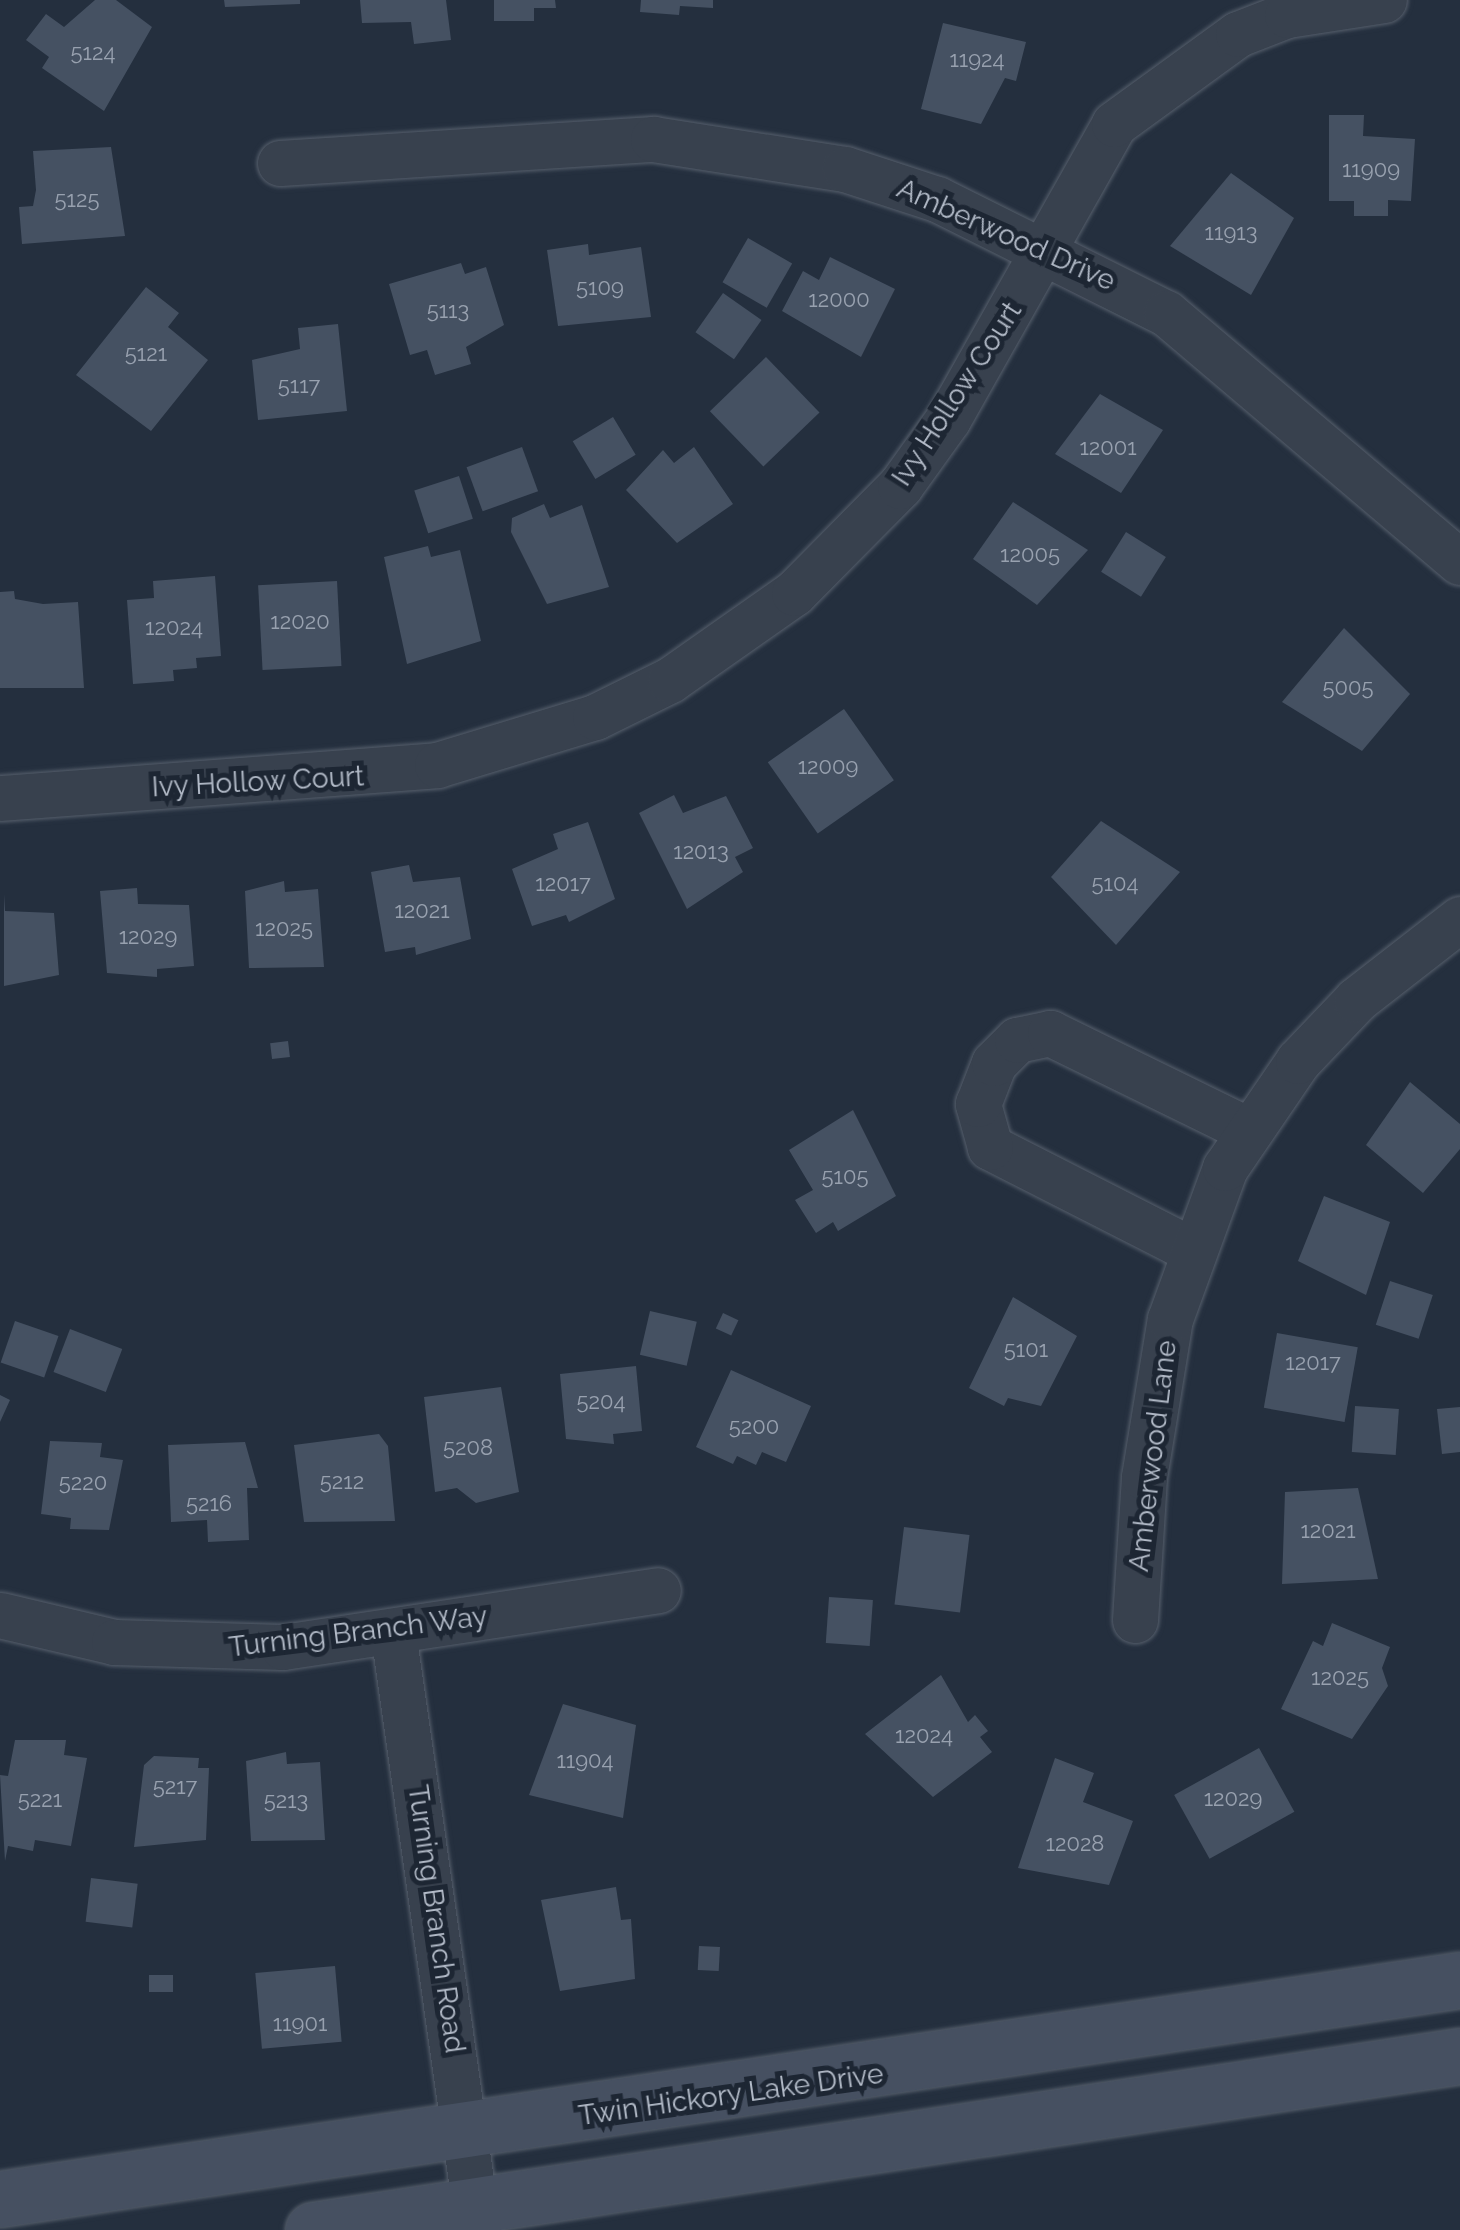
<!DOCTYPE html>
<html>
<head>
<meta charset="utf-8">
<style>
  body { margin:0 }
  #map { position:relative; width:1460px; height:2230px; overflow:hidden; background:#242f3e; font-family:Raleway,sans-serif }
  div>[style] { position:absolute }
  .building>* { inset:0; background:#455162; transform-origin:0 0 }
  .roads { filter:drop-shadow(0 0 2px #565f6c) drop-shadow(0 0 2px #565f6c) }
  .street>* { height:45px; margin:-22.5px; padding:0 22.5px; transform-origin:22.5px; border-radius:22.5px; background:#38414e }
  .secondary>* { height:55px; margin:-27.5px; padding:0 27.5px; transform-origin:27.5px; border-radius:27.5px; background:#465061 }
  span { translate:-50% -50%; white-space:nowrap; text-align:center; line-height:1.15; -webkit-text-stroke:10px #1d2633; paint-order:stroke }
  .number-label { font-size:22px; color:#98a1af }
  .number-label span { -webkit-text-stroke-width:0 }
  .street-label { font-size:28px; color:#b4bcc9 }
</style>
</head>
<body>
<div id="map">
  <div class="building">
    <i style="clip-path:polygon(95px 0,116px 0,152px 27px,104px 111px,42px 68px,49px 57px,26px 40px,46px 14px,64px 27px)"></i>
    <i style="clip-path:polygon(224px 0,300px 0,300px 4px,225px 7px)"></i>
    <i style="clip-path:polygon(360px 0,446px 0,451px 40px,414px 44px,411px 22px,362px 23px)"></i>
    <i style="clip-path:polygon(494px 0,555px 0,556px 8px,534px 8px,534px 21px,494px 21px)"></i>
    <i style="clip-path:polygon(641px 0,713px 0,713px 8px,680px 6px,679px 15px,640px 12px)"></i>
    <i style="clip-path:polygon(943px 23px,1026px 42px,1016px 81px,1005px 78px,981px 124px,921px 109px)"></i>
    <i style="clip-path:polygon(1329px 115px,1364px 115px,1363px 136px,1415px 139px,1411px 201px,1388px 200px,1388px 216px,1354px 216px,1354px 201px,1329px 201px)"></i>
    <i style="clip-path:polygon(111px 147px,125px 236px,22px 244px,19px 207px,33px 206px,36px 190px,33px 151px)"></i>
    <i style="clip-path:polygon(1231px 173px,1294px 218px,1251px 295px,1170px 246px)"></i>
    <i style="left:748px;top:238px;width:51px;height:51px;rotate:30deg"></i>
    <i style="clip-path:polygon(588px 244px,589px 255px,641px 247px,651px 317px,558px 326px,547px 250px)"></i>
    <i style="clip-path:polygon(830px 257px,895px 289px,861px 357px,782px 311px,803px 271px,819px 280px)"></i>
    <i style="clip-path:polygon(461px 263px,465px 274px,486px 267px,504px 325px,466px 347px,471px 364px,435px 375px,427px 350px,410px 355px,389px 284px)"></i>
    <i style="clip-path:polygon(146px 287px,179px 313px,168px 327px,208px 360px,151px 431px,76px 375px)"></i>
    <i style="left:723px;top:293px;width:47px;height:48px;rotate:35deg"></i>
    <i style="clip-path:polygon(338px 324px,347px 411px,258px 420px,252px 360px,300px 349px,298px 328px)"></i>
    <i style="left:766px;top:357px;width:77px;height:78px;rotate:46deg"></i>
    <i style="clip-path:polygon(1100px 394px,1163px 430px,1121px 493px,1055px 454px)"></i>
    <i style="left:613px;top:417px;width:44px;height:47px;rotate:59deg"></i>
    <i style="left:522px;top:447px;width:47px;height:59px;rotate:70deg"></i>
    <i style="clip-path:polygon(694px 447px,733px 504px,677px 543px,626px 490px,663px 450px,674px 463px)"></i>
    <i style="left:459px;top:476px;width:45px;height:47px;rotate:72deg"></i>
    <i style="clip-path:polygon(1013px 502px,1088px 550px,1037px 605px,973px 559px)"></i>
    <i style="clip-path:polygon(544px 504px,550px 518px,582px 505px,609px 587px,547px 604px,511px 532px,512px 518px)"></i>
    <i style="left:1126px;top:532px;width:47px;height:47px;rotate:32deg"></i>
    <i style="clip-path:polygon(428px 546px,431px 557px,460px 550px,481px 641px,407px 664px,384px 557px)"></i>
    <i style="clip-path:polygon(215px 576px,221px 656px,196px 658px,197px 668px,173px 670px,174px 681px,133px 684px,127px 600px,154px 598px,153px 581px)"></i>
    <i style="left:337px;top:581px;width:85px;height:79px;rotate:87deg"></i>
    <i style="clip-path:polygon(14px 591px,15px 599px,43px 604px,78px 602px,84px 688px,0 688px,0 592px)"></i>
    <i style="clip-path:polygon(1344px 628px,1410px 694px,1362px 751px,1282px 702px)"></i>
    <i style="left:844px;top:709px;width:87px;height:93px;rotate:55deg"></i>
    <i style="clip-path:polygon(674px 795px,683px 813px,726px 796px,753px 848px,735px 857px,743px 872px,687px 909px,639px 813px)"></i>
    <i style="clip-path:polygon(1101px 821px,1180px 872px,1116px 945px,1051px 877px)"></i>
    <i style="clip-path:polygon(588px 822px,615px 899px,569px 922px,566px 915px,532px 926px,512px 869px,558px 849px,553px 834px)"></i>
    <i style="clip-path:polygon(409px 865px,413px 882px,460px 877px,471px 939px,416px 955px,415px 947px,385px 952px,371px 872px)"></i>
    <i style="clip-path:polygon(284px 881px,285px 892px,318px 889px,324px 967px,249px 968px,245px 891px)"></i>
    <i style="clip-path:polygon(137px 888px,138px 904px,189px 905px,194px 966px,157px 969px,157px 977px,107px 973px,100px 891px)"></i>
    <i style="clip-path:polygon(4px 894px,5px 911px,54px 913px,59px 975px,4px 986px)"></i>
    <i style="left:288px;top:1041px;width:16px;height:18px;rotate:83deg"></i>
    <i style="clip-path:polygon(1410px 1082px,1460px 1124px,1460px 1149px,1423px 1193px,1366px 1145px)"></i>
    <i style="clip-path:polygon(853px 1110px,896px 1196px,838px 1231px,833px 1222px,816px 1233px,795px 1200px,813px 1190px,789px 1150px)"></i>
    <i style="clip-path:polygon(1324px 1196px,1390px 1222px,1366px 1295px,1298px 1261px)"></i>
    <i style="left:1390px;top:1281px;width:45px;height:46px;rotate:18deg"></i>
    <i style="clip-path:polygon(1013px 1297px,1077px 1336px,1041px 1406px,1008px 1398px,1004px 1406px,969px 1388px)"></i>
    <i style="left:650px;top:1311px;width:48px;height:45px;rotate:13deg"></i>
    <i style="left:723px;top:1313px;width:17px;height:17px;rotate:25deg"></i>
    <i style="left:15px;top:1321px;width:46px;height:44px;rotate:19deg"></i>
    <i style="left:70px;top:1329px;width:56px;height:46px;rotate:21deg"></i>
    <i style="left:1277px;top:1333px;width:82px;height:76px;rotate:10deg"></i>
    <i style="clip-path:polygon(636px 1366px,642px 1431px,613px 1434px,614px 1444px,566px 1439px,560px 1374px)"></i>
    <i style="clip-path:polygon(731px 1370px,811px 1406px,786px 1462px,762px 1452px,756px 1465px,737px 1456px,733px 1464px,696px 1447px)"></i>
    <i style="clip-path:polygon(501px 1387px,519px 1492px,476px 1503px,457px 1488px,435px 1492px,424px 1397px)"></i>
    <i style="clip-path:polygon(0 1395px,10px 1400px,0 1422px)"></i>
    <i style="left:1355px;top:1406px;width:44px;height:46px;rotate:4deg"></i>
    <i style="clip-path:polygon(1460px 1407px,1460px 1452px,1442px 1454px,1437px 1409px)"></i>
    <i style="clip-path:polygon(379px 1434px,388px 1446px,395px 1521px,304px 1522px,294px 1445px)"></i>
    <i style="clip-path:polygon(50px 1441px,102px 1443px,100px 1457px,123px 1460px,109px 1530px,70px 1529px,71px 1518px,41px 1514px)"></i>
    <i style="clip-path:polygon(245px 1442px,258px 1488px,247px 1488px,249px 1540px,208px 1542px,207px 1520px,171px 1522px,168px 1445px)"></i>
    <i style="clip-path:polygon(1358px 1488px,1378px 1579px,1282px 1584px,1285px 1492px)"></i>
    <i style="left:904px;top:1527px;width:66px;height:78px;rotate:7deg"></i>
    <i style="left:829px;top:1597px;width:44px;height:46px;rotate:4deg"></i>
    <i style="clip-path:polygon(1332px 1623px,1390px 1647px,1382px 1668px,1388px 1686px,1352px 1739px,1281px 1709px,1313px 1641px,1323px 1646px)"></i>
    <i style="clip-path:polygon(941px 1675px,968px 1722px,975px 1715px,988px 1731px,980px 1737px,992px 1752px,933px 1797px,865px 1734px)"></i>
    <i style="clip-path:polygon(563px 1704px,636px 1725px,623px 1818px,529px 1795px)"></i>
    <i style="clip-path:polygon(15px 1740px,66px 1740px,64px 1755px,87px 1758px,71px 1846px,35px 1840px,33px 1851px,8px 1846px,5px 1861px,0 1775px,8px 1776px)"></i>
    <i style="left:1259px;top:1748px;width:73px;height:97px;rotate:61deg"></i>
    <i style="clip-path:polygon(286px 1752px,287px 1764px,320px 1762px,325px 1840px,251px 1841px,246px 1761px)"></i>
    <i style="clip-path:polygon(154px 1756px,199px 1758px,198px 1768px,209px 1768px,206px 1840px,134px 1847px,144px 1765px)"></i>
    <i style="clip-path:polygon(1055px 1758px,1094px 1773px,1083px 1802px,1133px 1821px,1109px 1885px,1018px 1868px)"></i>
    <i style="left:91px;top:1878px;width:47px;height:44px;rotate:7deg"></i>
    <i style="clip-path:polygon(616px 1887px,621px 1920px,631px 1919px,635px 1979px,560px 1991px,541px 1900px)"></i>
    <i style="left:699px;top:1946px;width:21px;height:24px;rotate:3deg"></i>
    <i style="left:335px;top:1966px;width:76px;height:80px;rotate:85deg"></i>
    <i style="left:173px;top:1975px;width:17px;height:24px;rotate:90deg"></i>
  </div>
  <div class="roads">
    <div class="street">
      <i style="left:280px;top:163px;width:374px;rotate:-3.7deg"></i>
      <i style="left:653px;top:139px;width:194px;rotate:8.9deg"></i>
      <i style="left:845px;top:169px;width:97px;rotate:18.1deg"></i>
      <i style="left:937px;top:199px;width:256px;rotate:26.5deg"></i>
      <i style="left:1166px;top:313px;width:385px;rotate:40.3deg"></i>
      <i style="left:0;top:798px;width:438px;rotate:-4.3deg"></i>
      <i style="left:437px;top:765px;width:165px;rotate:-16.9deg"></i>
      <i style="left:595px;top:717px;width:84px;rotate:-26.3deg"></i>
      <i style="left:670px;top:680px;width:151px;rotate:-35.1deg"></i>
      <i style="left:794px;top:593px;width:151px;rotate:-45.3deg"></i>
      <i style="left:900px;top:486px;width:82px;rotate:-54.4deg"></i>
      <i style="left:948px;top:419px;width:338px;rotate:-60.6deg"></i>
      <i style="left:1114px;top:124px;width:153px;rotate:-36deg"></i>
      <i style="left:1238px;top:34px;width:53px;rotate:-21.2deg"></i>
      <i style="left:1287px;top:15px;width:98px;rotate:-8.8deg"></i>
      <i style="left:1192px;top:1250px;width:227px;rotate:-153deg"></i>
      <i style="left:990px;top:1147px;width:45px;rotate:-105.6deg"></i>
      <i style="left:978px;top:1104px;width:44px;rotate:-68.7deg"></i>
      <i style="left:994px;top:1063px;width:33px;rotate:-45deg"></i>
      <i style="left:1017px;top:1040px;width:34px;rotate:-12deg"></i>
      <i style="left:1050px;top:1033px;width:220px;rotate:26.1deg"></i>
      <i style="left:0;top:1615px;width:117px;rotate:13.3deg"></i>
      <i style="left:114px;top:1642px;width:169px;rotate:1.7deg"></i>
      <i style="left:283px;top:1647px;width:379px;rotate:-8.6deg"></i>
      <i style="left:1135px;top:1620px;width:143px;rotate:-86.4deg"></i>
      <i style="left:1144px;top:1477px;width:160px;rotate:-80.7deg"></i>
      <i style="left:1170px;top:1319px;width:161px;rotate:-70deg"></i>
      <i style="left:1225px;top:1168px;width:130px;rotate:-55.7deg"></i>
      <i style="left:1298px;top:1061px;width:84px;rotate:-46.4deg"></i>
      <i style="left:1356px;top:1000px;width:132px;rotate:-37.9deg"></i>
      <i style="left:393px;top:1632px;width:604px;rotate:81.91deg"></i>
    </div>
    <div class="secondary">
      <i style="left:0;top:2199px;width:1476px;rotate:-8.53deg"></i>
      <i style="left:313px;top:2230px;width:1160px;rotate:-8.63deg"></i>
    </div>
  </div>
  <div class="number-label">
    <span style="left:93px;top:53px">5124</span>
    <span style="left:977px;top:60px">11924</span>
    <span style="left:1371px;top:170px">11909</span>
    <span style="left:77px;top:200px">5125</span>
    <span style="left:1231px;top:233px">11913</span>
    <span style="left:600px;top:288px">5109</span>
    <span style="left:839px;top:300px">12000</span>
    <span style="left:448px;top:311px">5113</span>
    <span style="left:146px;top:354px">5121</span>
    <span style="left:299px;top:386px">5117</span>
    <span style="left:1108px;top:448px">12001</span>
    <span style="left:1030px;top:555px">12005</span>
    <span style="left:300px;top:622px">12020</span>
    <span style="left:174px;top:628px">12024</span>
    <span style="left:1348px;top:688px">5005</span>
    <span style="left:828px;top:767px">12009</span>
    <span style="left:701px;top:852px">12013</span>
    <span style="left:563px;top:884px">12017</span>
    <span style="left:1115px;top:884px">5104</span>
    <span style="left:422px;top:911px">12021</span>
    <span style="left:284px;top:929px">12025</span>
    <span style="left:148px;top:937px">12029</span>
    <span style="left:845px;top:1177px">5105</span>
    <span style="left:1026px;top:1350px">5101</span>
    <span style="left:1313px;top:1363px">12017</span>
    <span style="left:601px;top:1402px">5204</span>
    <span style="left:754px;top:1427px">5200</span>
    <span style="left:468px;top:1448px">5208</span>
    <span style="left:342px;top:1482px">5212</span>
    <span style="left:83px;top:1483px">5220</span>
    <span style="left:209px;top:1504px">5216</span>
    <span style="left:1328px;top:1531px">12021</span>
    <span style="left:1340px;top:1678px">12025</span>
    <span style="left:924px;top:1736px">12024</span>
    <span style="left:585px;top:1761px">11904</span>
    <span style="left:175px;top:1787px">5217</span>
    <span style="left:1233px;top:1799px">12029</span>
    <span style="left:40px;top:1800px">5221</span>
    <span style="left:286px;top:1801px">5213</span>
    <span style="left:1075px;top:1844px">12028</span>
    <span style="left:300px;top:2024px">11901</span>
  </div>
  <div class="street-label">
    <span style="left:1006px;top:235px;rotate:24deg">Amberwood Drive</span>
    <span style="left:957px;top:394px;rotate:-57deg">Ivy Hollow Court</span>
    <span style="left:258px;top:782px;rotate:-3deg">Ivy Hollow Court</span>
    <span style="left:1153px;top:1456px;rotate:-83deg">Amberwood Lane</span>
    <span style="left:358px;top:1632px;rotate:-7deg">Turning Branch Way</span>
    <span style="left:436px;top:1919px;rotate:82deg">Turning Branch Road</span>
    <span style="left:731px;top:2095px;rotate:-8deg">Twin Hickory Lake Drive</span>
  </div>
</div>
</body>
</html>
